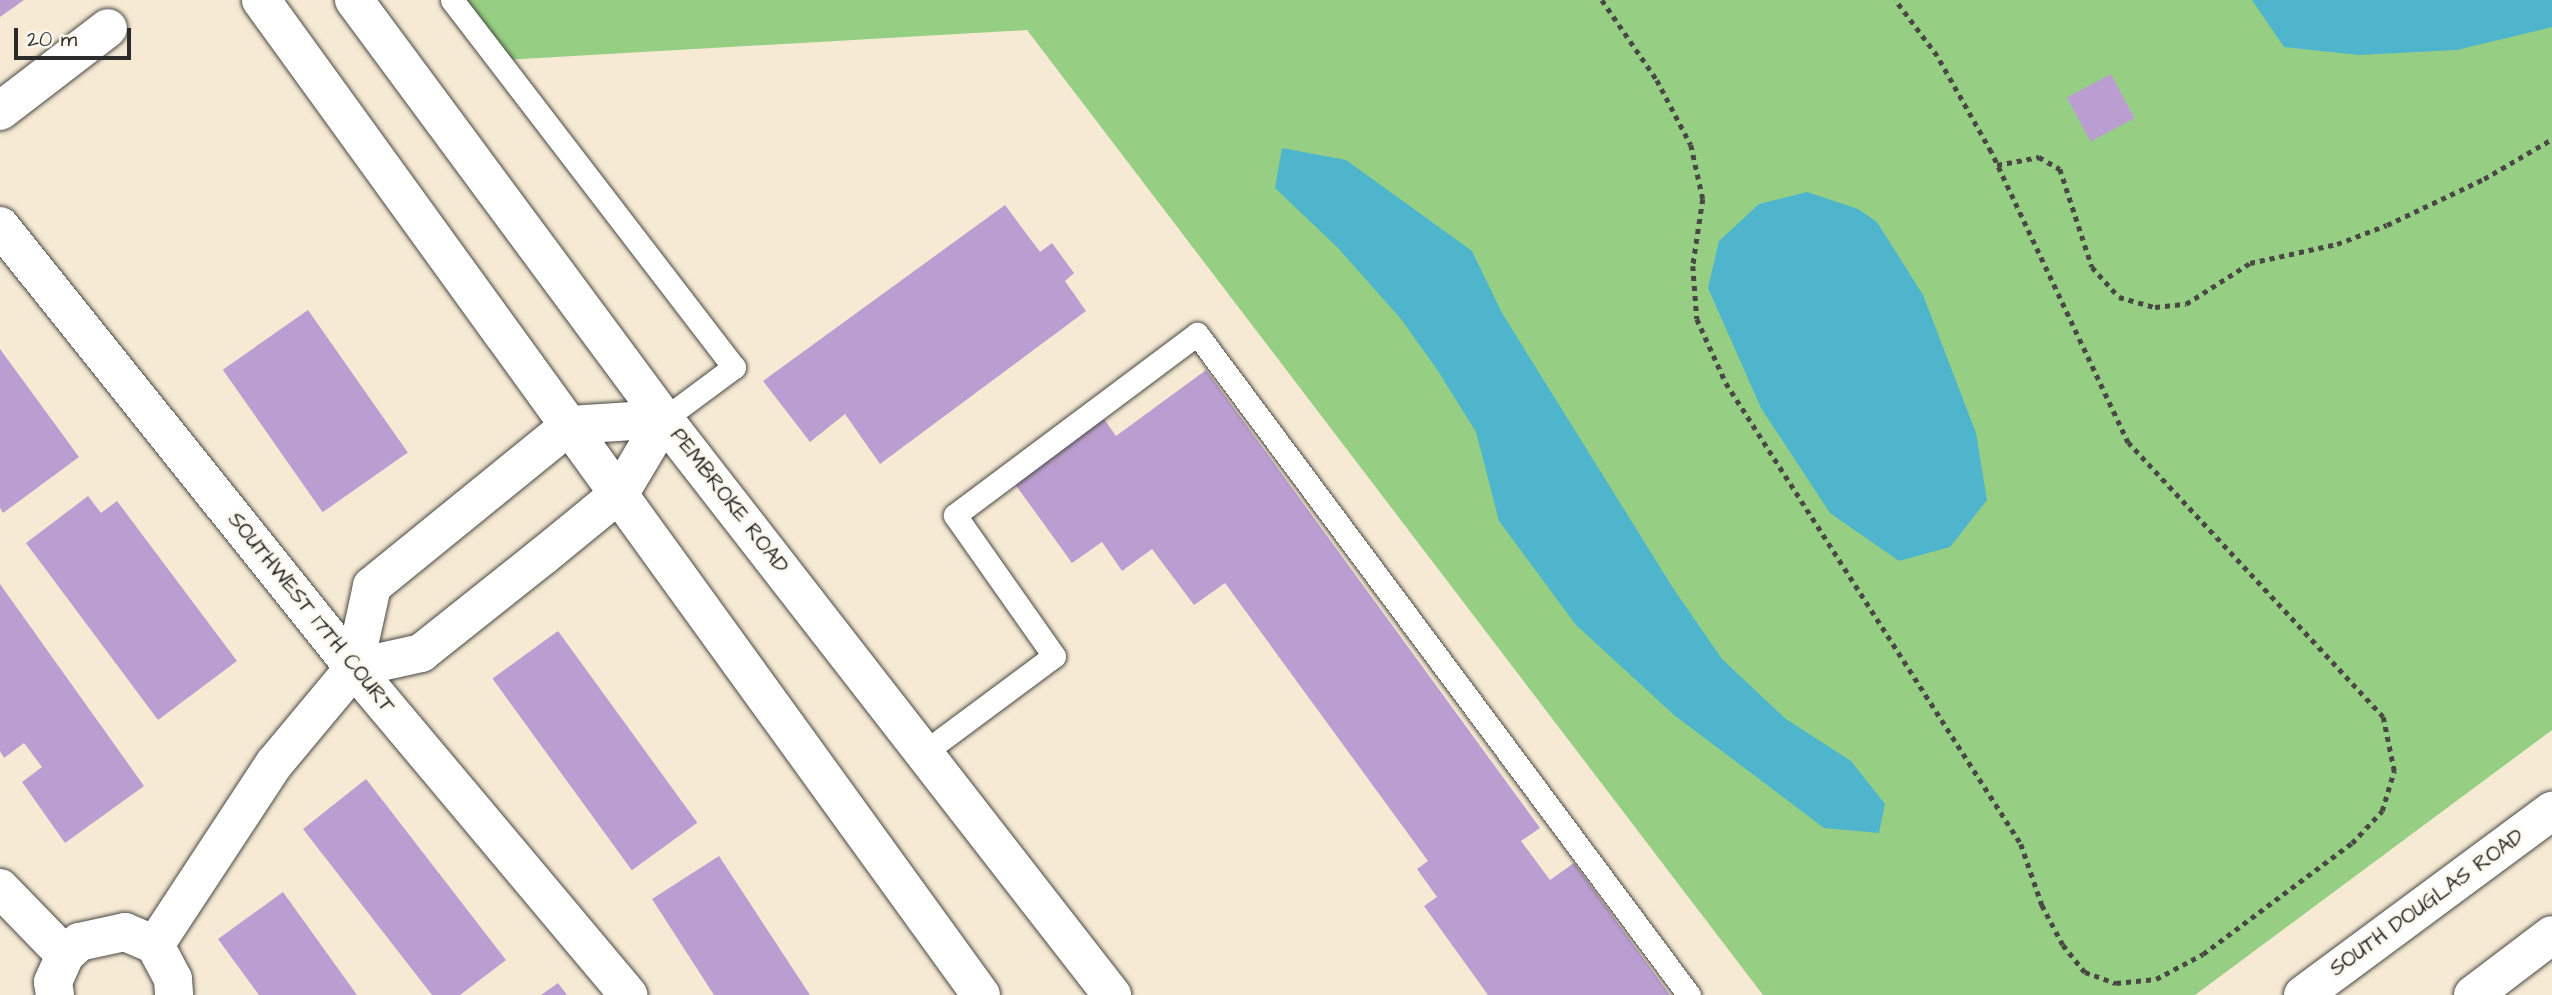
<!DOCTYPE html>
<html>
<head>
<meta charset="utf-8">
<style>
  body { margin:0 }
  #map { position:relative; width:2552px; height:995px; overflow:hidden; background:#f6ead4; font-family:"Architects Daughter",sans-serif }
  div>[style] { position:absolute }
  .green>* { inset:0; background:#96cf83 }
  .water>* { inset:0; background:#4eb5cc }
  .building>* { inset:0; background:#bb9ed1; transform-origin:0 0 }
  .path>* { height:4.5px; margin-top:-2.25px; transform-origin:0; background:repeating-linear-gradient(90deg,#494844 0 5px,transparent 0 10px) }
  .roads { filter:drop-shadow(0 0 2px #494844) drop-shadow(0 0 2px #494844) }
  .service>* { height:23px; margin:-11.5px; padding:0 11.5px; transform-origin:11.5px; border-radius:11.5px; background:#fff }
  .minor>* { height:38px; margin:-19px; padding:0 19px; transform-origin:19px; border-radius:19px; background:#fff }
  .secondary>* { height:38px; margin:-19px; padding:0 19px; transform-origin:19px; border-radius:19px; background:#fff }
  span { translate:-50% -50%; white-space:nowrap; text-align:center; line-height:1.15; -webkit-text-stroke:5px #fbf7ec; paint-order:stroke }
  .street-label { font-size:21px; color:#2b2b2b }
  .scale { position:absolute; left:14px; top:28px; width:117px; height:32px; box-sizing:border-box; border:4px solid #2b2b2b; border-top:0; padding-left:9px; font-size:21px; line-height:24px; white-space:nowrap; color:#2b2b2b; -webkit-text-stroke:5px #fbf7ec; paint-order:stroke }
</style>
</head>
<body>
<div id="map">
  <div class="green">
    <i style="clip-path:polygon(458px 0,2552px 0,2552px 730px,2195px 995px,1763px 995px,1027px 30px,503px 60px)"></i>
  </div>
  <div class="water">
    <i style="clip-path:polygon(2252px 0,2552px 0,2552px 27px,2457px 50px,2359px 55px,2284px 47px)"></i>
    <i style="clip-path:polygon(1282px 148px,1346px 160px,1472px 251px,1502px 313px,1673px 588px,1722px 659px,1786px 719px,1851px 761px,1885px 804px,1879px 833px,1824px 828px,1674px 715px,1576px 625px,1499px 521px,1476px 432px,1438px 371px,1401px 319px,1338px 248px,1275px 188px)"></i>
    <i style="clip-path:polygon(1807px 192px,1858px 209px,1877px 222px,1923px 295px,1976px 433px,1987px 500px,1950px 547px,1899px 561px,1830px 513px,1761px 408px,1708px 288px,1719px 241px,1759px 204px)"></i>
  </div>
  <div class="building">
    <i style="clip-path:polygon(0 0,24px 0,0 17px)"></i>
    <i style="left:2111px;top:74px;width:50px;height:50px;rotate:62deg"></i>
    <i style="clip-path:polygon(1005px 205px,1040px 252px,1052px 243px,1074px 273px,1065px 281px,1086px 311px,880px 464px,845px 414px,810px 442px,763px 381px)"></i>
    <i style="left:308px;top:310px;width:174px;height:104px;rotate:55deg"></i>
    <i style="clip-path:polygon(0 349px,79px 457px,3px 513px,0 508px)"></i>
    <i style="clip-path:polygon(1206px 370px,1540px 828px,1521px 841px,1550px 880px,1574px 863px,1670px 995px,1488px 995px,1424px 906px,1437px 897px,1417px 869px,1428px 861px,1225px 583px,1194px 605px,1152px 549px,1122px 571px,1102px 542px,1072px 563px,1015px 484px,1104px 419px,1116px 436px)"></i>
    <i style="clip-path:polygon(88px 496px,101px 513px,117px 501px,237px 661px,158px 720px,26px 543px)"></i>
    <i style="clip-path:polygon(0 584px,144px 786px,65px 843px,22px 782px,42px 767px,24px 743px,4px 758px,0 751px)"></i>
    <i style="left:558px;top:631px;width:237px;height:81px;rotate:54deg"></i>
    <i style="clip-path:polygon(366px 779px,506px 960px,460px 995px,432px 995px,303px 829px)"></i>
    <i style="clip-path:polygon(719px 856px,810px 995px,714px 995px,652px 899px)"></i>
    <i style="clip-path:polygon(283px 892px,357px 995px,259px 995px,218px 939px)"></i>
    <i style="clip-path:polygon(558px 983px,567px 995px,541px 995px)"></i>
  </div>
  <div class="path">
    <i style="left:1602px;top:0;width:97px;rotate:55.5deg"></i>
    <i style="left:1657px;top:80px;width:73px;rotate:62.4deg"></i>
    <i style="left:1691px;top:145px;width:55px;rotate:77.5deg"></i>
    <i style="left:1703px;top:199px;width:68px;rotate:98.5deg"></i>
    <i style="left:1693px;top:266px;width:53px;rotate:85.7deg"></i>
    <i style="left:1697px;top:319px;width:70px;rotate:65.6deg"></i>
    <i style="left:1726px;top:383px;width:547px;rotate:57.38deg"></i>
    <i style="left:2021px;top:844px;width:65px;rotate:71deg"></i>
    <i style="left:2042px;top:905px;width:45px;rotate:62.3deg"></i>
    <i style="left:2063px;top:945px;width:35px;rotate:51deg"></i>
    <i style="left:2085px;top:972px;width:33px;rotate:20deg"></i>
    <i style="left:2116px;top:983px;width:40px;rotate:-5.7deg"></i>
    <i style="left:2156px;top:979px;width:53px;rotate:-28deg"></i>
    <i style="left:2203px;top:954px;width:186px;rotate:-36.7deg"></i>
    <i style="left:2352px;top:843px;width:44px;rotate:-46.8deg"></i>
    <i style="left:2382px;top:811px;width:42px;rotate:-73.3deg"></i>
    <i style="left:2394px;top:771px;width:55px;rotate:-101.5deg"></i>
    <i style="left:2383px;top:717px;width:374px;rotate:-132.9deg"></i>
    <i style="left:2128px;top:443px;width:322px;rotate:-115.2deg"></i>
    <i style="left:1991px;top:152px;width:110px;rotate:-119.4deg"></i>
    <i style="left:1937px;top:56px;width:70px;rotate:-126.9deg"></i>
    <i style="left:1997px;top:165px;width:43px;rotate:-10.8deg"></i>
    <i style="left:2039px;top:157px;width:24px;rotate:30deg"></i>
    <i style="left:2060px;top:169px;width:103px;rotate:71.9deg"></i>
    <i style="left:2092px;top:267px;width:40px;rotate:48deg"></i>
    <i style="left:2119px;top:297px;width:37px;rotate:16deg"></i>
    <i style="left:2155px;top:307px;width:31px;rotate:-6deg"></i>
    <i style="left:2186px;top:304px;width:76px;rotate:-32.6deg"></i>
    <i style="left:2250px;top:263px;width:89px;rotate:-12.3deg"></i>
    <i style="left:2337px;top:244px;width:53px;rotate:-20.8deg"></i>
    <i style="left:2387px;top:225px;width:107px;rotate:-25.4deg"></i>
    <i style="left:2484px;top:179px;width:79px;rotate:-30.5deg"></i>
  </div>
  <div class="roads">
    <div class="service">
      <i style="left:452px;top:0;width:463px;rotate:52.5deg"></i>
      <i style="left:734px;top:367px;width:87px;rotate:143.4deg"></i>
      <i style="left:926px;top:751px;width:159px;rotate:-36.6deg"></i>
      <i style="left:1054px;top:656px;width:172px;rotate:-125.1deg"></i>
      <i style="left:955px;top:515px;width:302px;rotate:-36.8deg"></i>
      <i style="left:1197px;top:334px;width:824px;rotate:53.34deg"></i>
    </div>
    <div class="minor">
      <i style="left:0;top:111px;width:136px;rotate:-37.5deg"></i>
      <i style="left:0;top:226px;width:566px;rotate:51.31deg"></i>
      <i style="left:354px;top:668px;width:427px;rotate:50deg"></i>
      <i style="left:354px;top:668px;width:69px;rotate:-12.6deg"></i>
      <i style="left:421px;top:653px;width:156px;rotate:-38.5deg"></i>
      <i style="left:543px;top:556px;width:99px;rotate:-39.3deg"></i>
      <i style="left:620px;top:493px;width:86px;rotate:-59.3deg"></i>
      <i style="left:0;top:888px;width:93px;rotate:45.9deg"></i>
      <i style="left:155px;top:945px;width:217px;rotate:-56.7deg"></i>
      <i style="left:274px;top:764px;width:125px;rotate:-50.2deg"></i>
      <i style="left:354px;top:668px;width:84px;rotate:-77.6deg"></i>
      <i style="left:372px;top:586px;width:255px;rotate:-39.1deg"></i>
      <i style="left:570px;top:425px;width:94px;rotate:-3.7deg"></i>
      <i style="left:55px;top:995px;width:13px;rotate:-99deg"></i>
      <i style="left:53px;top:982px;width:30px;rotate:-66deg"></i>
      <i style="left:65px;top:955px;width:19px;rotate:-43deg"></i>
      <i style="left:79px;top:942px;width:47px;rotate:-12.3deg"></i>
      <i style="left:125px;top:932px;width:33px;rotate:23deg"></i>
      <i style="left:155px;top:945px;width:38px;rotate:62deg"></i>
      <i style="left:173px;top:979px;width:16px;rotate:86deg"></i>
    </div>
    <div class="secondary">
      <i style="left:261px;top:0;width:1228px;rotate:54.11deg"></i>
      <i style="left:354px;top:0;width:521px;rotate:53.5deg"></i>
      <i style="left:664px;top:419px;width:730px;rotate:52.13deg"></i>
      <i style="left:2303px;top:995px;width:310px;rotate:-36.5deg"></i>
      <i style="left:2473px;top:995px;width:99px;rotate:-37.2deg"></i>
    </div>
  </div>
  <div class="street-label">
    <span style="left:729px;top:501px;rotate:52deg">PEMBROKE ROAD</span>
    <span style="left:311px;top:613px;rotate:51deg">SOUTHWEST 17TH COURT</span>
    <span style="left:2427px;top:903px;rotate:-36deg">SOUTH DOUGLAS ROAD</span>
  </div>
  <div class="scale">20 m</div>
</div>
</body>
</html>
